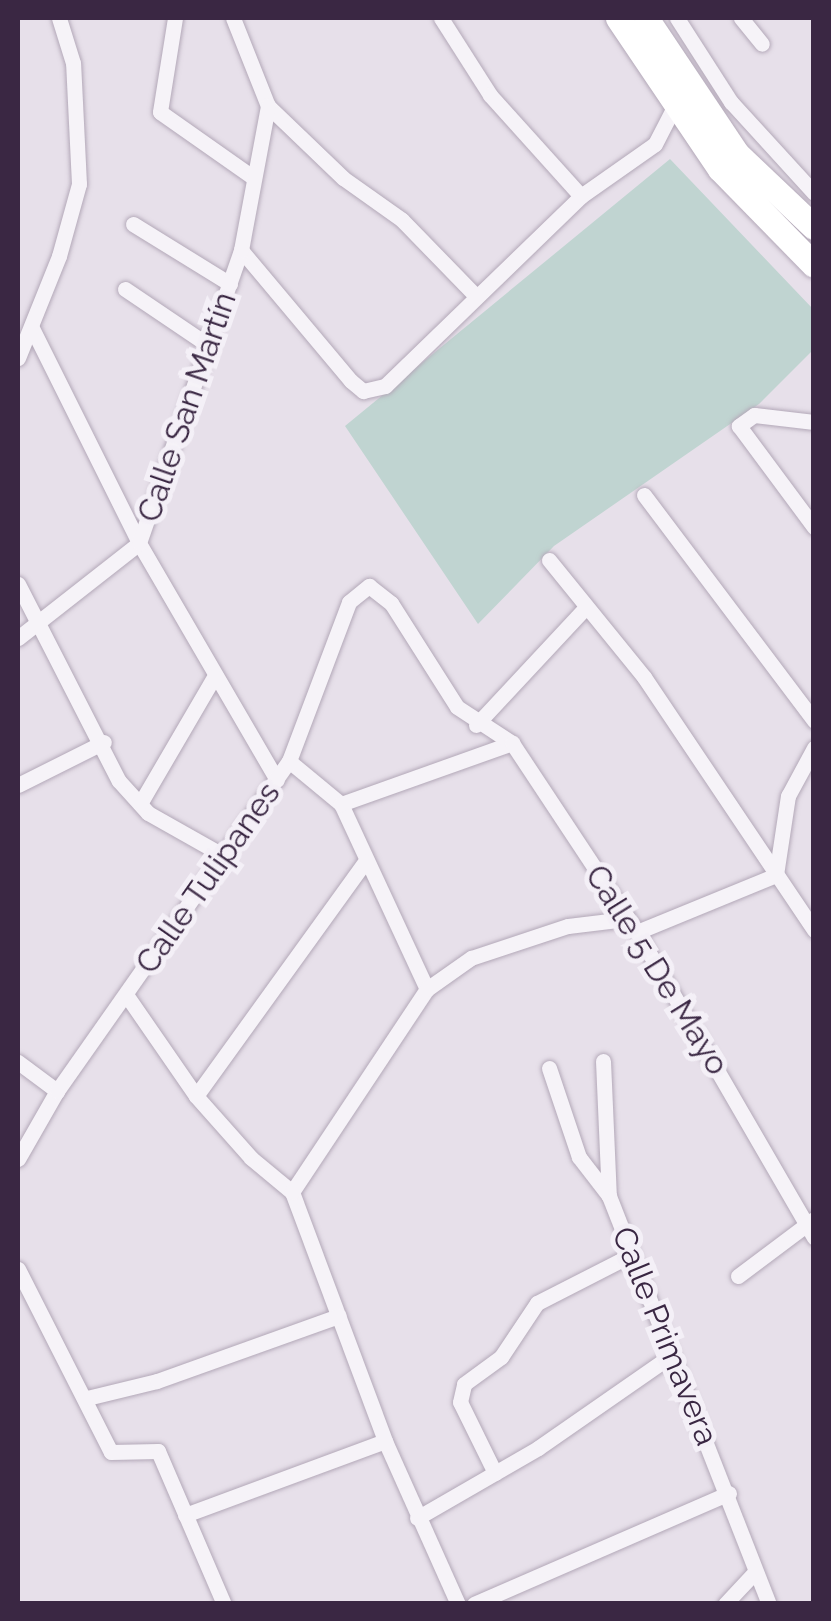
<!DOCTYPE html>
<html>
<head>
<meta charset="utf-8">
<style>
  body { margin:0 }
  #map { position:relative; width:831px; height:1621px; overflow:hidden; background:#e7e0ea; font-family:Raleway,sans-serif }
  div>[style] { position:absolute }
  .green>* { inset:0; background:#c0d4d1 }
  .roads { filter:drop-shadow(0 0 2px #b3a8b8) drop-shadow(0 0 2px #b3a8b8) }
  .street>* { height:15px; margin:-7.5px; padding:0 7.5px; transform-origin:7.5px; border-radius:7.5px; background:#f6f3f8 }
  .primary>* { height:25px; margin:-12.5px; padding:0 12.5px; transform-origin:12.5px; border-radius:12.5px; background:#fff }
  span { translate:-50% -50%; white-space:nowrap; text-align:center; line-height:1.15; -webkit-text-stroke:10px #f4f0f7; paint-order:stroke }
  .street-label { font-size:32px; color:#3a2743 }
  .frame { position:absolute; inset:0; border:20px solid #3a2743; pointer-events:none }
</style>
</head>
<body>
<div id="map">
  <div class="green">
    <i style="clip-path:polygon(670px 159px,813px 309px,813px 350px,759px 404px,554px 546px,478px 624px,345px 426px)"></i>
  </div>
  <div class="roads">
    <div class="street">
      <i style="left:175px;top:18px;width:95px;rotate:99.1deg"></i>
      <i style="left:160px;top:112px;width:115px;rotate:35.1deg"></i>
      <i style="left:233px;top:18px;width:95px;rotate:68.3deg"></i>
      <i style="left:268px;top:106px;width:104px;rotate:43.8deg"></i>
      <i style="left:343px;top:178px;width:72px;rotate:35.4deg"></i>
      <i style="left:402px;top:220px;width:106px;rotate:45.8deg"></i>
      <i style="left:441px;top:18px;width:91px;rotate:57.5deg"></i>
      <i style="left:490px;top:95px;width:136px;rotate:48deg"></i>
      <i style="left:677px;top:18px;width:100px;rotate:57.3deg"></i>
      <i style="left:731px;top:102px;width:123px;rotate:47.6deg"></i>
      <i style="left:741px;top:18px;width:33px;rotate:51deg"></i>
      <i style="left:133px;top:224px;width:114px;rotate:31.7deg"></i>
      <i style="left:241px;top:250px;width:171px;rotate:50deg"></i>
      <i style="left:351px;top:381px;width:16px;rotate:40deg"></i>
      <i style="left:363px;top:391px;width:23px;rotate:-13deg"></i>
      <i style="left:385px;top:386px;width:273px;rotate:-44.1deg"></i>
      <i style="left:581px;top:196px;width:90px;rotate:-35.1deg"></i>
      <i style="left:655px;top:144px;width:42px;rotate:-62.8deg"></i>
      <i style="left:125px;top:289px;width:100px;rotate:34deg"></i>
      <i style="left:32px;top:328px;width:240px;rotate:63.5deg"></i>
      <i style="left:139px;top:543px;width:274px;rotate:59.8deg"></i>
      <i style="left:18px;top:358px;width:110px;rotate:-68.1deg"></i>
      <i style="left:59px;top:256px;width:75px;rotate:-74.5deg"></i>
      <i style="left:79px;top:184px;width:121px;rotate:-92.8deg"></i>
      <i style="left:73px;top:63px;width:47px;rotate:-107.3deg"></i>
      <i style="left:814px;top:422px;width:60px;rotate:-173.3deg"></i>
      <i style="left:754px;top:415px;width:19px;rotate:144deg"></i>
      <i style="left:739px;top:426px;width:126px;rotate:53.4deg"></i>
      <i style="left:644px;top:495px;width:283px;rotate:53deg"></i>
      <i style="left:549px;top:560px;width:151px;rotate:50.9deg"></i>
      <i style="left:644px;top:677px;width:305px;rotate:56.1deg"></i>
      <i style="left:18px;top:584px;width:221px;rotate:62.9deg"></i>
      <i style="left:119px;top:781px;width:43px;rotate:47.8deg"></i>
      <i style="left:148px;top:813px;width:90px;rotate:29.4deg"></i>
      <i style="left:18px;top:638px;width:154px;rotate:-38.1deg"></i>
      <i style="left:139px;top:543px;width:310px;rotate:-70.8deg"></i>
      <i style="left:241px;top:250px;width:147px;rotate:-79.4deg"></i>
      <i style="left:476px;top:725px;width:161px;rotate:-47deg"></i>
      <i style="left:289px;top:761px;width:67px;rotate:39.6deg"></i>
      <i style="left:341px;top:804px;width:204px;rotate:65.1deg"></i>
      <i style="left:18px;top:785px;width:96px;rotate:-26.6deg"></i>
      <i style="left:141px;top:802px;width:145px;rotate:-59.7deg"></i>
      <i style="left:341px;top:804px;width:182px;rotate:-19.6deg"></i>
      <i style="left:637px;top:932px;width:150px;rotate:-22.3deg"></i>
      <i style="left:776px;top:875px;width:80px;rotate:-81.4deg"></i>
      <i style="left:788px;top:796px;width:55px;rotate:-61.6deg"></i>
      <i style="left:127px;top:996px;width:121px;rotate:55.4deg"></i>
      <i style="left:196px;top:1096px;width:83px;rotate:48.4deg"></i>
      <i style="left:251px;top:1158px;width:53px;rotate:39.7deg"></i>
      <i style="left:292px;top:1192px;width:266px;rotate:69.5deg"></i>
      <i style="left:385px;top:1441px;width:179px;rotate:65.9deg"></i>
      <i style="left:603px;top:1061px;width:135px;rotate:87.5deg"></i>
      <i style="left:609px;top:1196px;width:438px;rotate:68.6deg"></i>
      <i style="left:18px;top:1062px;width:49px;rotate:36.6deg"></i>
      <i style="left:549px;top:1068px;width:94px;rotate:71.4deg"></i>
      <i style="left:579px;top:1157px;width:49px;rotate:52.4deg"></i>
      <i style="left:196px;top:1096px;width:289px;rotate:-54.2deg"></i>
      <i style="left:18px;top:1159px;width:78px;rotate:-60.2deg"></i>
      <i style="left:57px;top:1091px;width:403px;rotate:-54.9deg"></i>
      <i style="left:289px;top:761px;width:170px;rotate:-69.3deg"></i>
      <i style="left:349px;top:602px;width:26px;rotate:-39deg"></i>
      <i style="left:369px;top:586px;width:28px;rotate:38deg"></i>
      <i style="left:391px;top:603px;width:123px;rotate:57.6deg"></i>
      <i style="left:457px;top:707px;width:66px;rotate:33.2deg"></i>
      <i style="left:512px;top:743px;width:227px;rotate:56.5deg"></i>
      <i style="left:637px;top:932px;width:353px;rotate:59.9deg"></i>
      <i style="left:292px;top:1192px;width:244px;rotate:-56.4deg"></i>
      <i style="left:427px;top:989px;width:54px;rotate:-35.2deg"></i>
      <i style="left:471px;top:958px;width:102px;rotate:-18.3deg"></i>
      <i style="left:568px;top:926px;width:58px;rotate:-6.9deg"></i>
      <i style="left:18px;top:1269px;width:205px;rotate:63.1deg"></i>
      <i style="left:111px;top:1452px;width:47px;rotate:-1.2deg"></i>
      <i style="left:158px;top:1451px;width:167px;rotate:66.7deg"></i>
      <i style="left:738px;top:1276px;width:95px;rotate:-36.9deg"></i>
      <i style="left:87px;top:1398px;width:72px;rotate:-13.7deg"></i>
      <i style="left:157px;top:1381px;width:193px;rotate:-19.7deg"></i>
      <i style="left:495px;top:1473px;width:79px;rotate:-116.2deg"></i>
      <i style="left:460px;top:1402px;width:18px;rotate:-77deg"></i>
      <i style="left:464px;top:1384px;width:46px;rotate:-36.1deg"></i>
      <i style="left:501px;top:1357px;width:65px;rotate:-56.3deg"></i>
      <i style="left:537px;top:1303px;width:103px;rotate:-27.1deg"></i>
      <i style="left:185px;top:1515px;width:213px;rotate:-20.3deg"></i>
      <i style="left:417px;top:1518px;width:140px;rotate:-30deg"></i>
      <i style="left:538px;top:1448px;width:163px;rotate:-34.8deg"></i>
      <i style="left:474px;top:1604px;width:278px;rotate:-23.5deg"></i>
      <i style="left:725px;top:1604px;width:42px;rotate:-46.9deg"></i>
    </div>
    <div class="primary">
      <i style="left:618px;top:18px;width:182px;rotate:56deg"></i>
      <i style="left:720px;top:169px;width:134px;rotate:45.6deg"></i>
      <i style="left:646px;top:18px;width:164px;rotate:56.2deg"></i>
      <i style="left:737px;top:154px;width:106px;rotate:43.5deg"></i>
    </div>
  </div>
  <div class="street-label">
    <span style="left:187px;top:407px;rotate:-71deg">Calle San Martín</span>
    <span style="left:208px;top:878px;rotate:-55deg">Calle Tulipanes</span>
    <span style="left:657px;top:970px;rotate:58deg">Calle 5 De Mayo</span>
    <span style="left:665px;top:1336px;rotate:68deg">Calle Primavera</span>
  </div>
  <div class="frame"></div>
</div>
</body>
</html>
